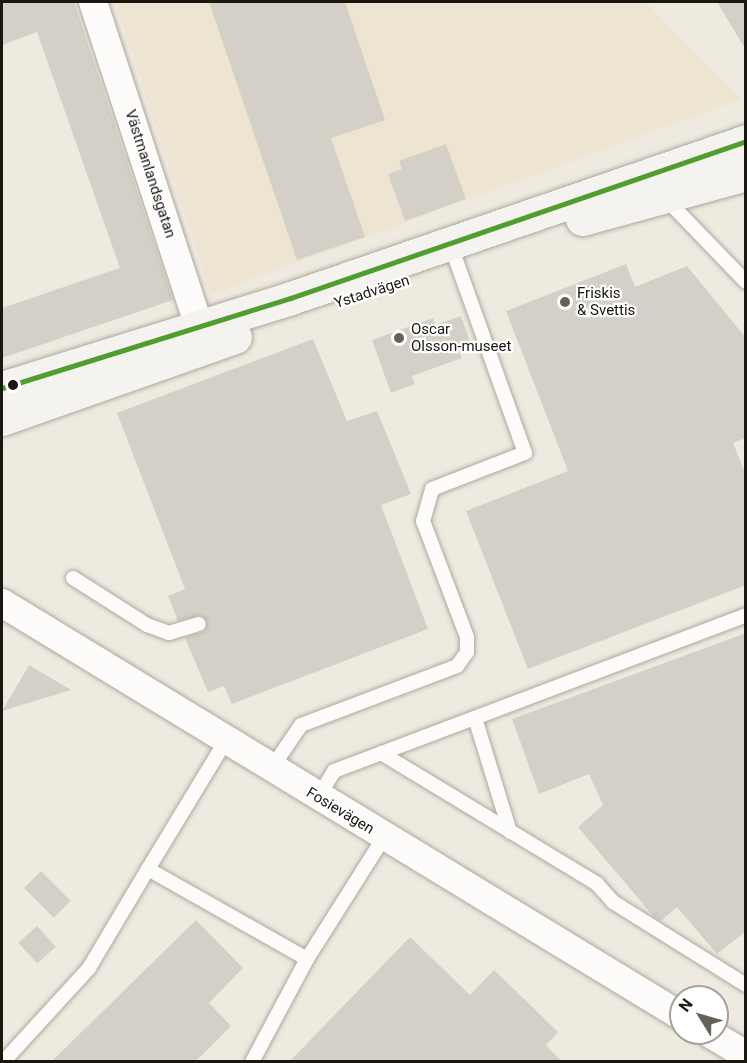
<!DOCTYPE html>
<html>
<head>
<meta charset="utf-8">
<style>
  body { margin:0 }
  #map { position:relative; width:747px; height:1063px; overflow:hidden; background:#efeadf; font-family:Roboto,sans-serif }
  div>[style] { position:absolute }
  .built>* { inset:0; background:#ede5d1 }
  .building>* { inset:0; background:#d4d0c7; transform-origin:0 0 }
  .roads { filter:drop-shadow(0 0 2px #aca9a0) drop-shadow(0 0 2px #aca9a0) }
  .lane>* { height:14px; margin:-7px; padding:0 7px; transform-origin:7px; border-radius:7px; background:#fdfcfa }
  .street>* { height:28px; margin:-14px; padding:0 14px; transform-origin:14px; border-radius:14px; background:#fdfcfa }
  .secondary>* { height:33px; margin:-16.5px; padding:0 16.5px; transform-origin:16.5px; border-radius:16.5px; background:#f5f3ef }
  .bus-1>* { height:4.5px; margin:-2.25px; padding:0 2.25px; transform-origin:2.25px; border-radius:2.25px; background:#509e2f }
  .dots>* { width:16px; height:16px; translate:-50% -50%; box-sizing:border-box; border:3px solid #fff; border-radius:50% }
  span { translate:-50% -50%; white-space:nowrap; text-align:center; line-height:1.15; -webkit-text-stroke:4.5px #fff; paint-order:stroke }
  .street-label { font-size:15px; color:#1a1711 }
  .poi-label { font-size:15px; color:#1a1711 }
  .left { translate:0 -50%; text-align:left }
  .frame { position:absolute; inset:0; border:3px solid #1a1711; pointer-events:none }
  .north { position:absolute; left:669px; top:985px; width:60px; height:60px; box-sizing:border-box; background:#fff; border:2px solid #a3a2a0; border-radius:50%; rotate:307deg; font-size:16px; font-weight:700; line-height:24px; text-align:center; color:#1a1711 }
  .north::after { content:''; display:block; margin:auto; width:21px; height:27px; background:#656159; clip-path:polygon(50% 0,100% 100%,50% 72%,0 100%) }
</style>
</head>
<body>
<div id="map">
  <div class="built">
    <i style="clip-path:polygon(115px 2px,646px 2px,741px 99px,211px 294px)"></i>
  </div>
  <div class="building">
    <i style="clip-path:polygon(2px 2px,74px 2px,173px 300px,2px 358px,2px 308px,120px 268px,37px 32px,2px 45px)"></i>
    <i style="clip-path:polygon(209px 2px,345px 2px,385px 120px,331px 138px,365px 237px,297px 260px)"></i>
    <i style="clip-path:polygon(717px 2px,746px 2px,746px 50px)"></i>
    <i style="clip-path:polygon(446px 144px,466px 199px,405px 221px,388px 174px,402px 169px,399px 161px)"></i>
    <i style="clip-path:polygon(626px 264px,635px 287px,687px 266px,746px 338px,746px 438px,733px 443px,746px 475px,746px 585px,528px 669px,466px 511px,568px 471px,506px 311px)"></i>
    <i style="clip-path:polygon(461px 316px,470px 342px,458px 347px,462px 358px,412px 376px,415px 384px,391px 393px,372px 340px,433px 318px,435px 325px)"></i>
    <i style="clip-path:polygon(313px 339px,347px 421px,377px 411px,411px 494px,381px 505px,428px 629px,232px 704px,224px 686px,208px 692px,185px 638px,205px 631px,207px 621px,200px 615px,178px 621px,168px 596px,185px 589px,117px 413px)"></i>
    <i style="clip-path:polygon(746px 633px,746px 931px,717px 954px,677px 907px,661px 921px,654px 917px,578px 827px,603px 805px,589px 774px,539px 794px,512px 719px)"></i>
    <i style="clip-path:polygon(29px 665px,71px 690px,2px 711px)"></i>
    <i style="left:41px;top:871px;width:42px;height:24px;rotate:45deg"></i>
    <i style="clip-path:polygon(196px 920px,243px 968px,209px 1003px,231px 1026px,195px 1062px,51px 1062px)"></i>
    <i style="left:37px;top:926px;width:28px;height:25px;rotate:48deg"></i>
    <i style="clip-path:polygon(410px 937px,470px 995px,494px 970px,558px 1032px,546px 1045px,562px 1062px,289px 1062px)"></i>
  </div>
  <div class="roads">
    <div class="lane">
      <i style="left:664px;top:197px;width:118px;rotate:46deg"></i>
      <i style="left:73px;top:578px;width:88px;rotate:32.4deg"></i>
      <i style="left:147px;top:625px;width:23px;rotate:20deg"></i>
      <i style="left:169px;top:633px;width:31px;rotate:-17deg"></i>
      <i style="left:475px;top:718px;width:119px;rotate:72.9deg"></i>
      <i style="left:225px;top:742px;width:149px;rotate:121.2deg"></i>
      <i style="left:148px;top:869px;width:183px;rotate:29.5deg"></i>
      <i style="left:381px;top:753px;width:253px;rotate:31.2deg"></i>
      <i style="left:597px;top:884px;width:24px;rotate:48deg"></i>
      <i style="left:613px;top:902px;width:157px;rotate:32deg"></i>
      <i style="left:271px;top:769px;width:53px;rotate:-55.7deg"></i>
      <i style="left:301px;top:725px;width:167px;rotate:-20.7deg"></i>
      <i style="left:457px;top:666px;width:17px;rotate:-54deg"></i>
      <i style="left:467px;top:652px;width:15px;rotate:-90deg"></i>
      <i style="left:467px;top:637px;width:124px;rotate:-110.8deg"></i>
      <i style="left:423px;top:521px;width:33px;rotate:-74deg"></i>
      <i style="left:432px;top:489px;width:100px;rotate:-21.2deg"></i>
      <i style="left:525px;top:453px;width:222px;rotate:-109.7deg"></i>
      <i style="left:318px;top:797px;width:31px;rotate:-58deg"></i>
      <i style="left:334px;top:771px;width:441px;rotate:-20.7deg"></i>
      <i style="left:3px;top:1062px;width:127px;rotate:-47.5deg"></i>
      <i style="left:89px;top:968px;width:115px;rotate:-59.2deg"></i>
      <i style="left:252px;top:1062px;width:117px;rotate:-61.9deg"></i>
      <i style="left:307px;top:959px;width:144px;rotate:-57.7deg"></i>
    </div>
    <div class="street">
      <i style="left:93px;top:2px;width:363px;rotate:71.9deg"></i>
      <i style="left:2px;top:603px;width:795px;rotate:31.31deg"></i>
      <i style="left:709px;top:1033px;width:43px;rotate:30.7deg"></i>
    </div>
    <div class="secondary">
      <i style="left:582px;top:219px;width:170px;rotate:-15.3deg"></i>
      <i style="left:2px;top:388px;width:303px;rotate:-17.3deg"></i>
      <i style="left:291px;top:298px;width:481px;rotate:-19deg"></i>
      <i style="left:2px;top:419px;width:247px;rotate:-19.4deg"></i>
    </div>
  </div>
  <div class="bus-1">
    <i style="left:2px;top:388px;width:303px;rotate:-17.3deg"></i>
    <i style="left:291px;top:298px;width:481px;rotate:-19deg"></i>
  </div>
  <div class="dots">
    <i style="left:565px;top:302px;background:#656159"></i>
    <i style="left:399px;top:338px;background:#656159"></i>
    <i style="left:13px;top:385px;background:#1a1711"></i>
  </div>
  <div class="street-label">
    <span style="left:150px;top:174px;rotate:72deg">Västmanlandsgatan</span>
    <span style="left:372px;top:292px;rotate:-18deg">Ystadvägen</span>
    <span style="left:340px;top:811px;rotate:31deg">Fosievägen</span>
  </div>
  <div class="poi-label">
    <span class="left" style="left:577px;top:302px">Friskis<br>&amp; Svettis</span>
    <span class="left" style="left:411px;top:338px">Oscar<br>Olsson-museet</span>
  </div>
  <div class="frame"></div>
  <div class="north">N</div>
</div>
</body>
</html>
